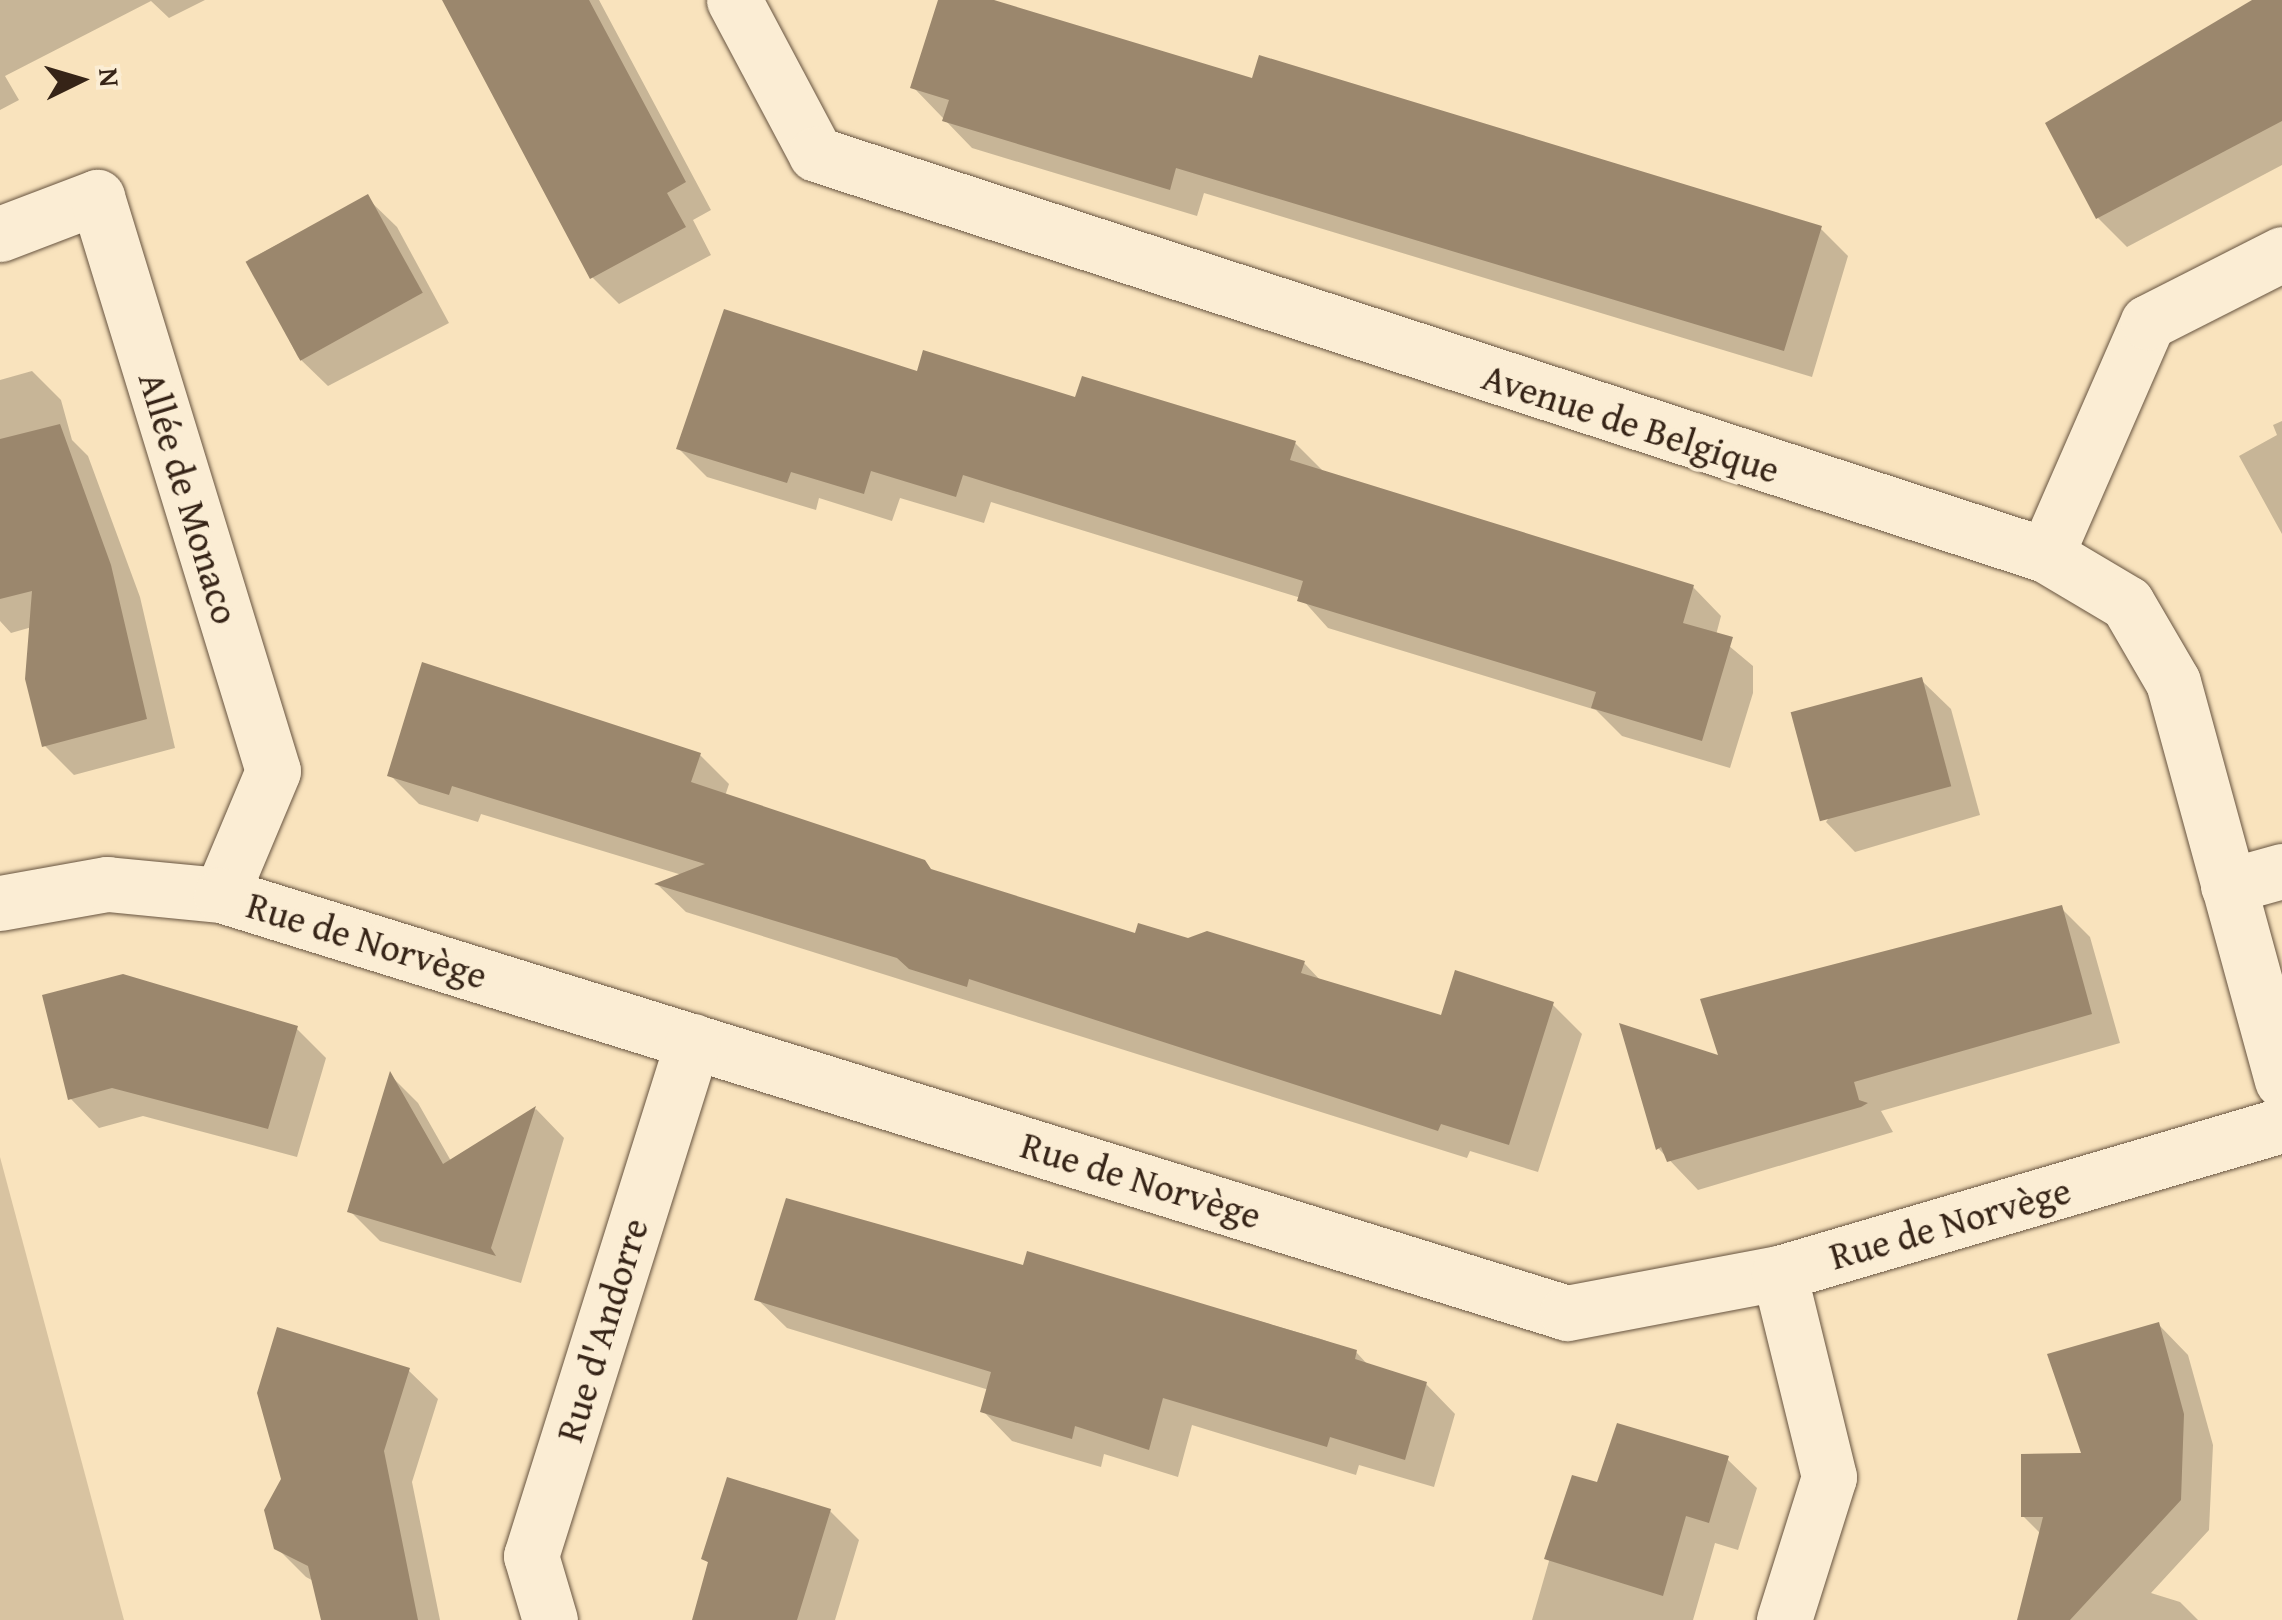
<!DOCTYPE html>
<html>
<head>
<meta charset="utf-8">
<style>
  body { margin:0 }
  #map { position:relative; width:2282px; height:1620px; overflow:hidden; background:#f9e3bd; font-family:"Gentium Book Plus",serif }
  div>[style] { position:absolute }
  .green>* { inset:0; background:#d8c3a1 }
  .shadow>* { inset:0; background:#0003 }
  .building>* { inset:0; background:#9b876d; transform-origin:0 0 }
  .roads { filter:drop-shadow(0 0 2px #675440) drop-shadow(0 0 2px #675440) }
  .minor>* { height:55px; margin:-27.5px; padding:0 27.5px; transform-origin:27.5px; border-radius:27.5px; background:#fbedd4 }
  span { translate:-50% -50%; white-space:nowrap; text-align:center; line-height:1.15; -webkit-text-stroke:8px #fbedd4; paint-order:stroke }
  .street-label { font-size:38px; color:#362417 }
  .north { position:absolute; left:30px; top:30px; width:100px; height:100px; -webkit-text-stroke:8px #fbedd4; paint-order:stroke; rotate:85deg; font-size:28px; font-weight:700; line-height:40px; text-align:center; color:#362417 }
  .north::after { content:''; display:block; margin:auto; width:35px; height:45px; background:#362417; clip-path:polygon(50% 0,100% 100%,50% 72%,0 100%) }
</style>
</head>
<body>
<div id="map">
  <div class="green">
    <i style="clip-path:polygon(0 1157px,124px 1620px,0 1620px)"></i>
  </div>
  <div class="shadow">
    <i style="clip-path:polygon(0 0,205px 0,169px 18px,151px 1px,5px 76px,19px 100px,0 110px)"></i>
    <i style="clip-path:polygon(445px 0,599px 0,711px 210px,693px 220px,711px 255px,619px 304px,592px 277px)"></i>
    <i style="clip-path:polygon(940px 0,991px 0,1254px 81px,1820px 228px,1848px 256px,1812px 377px,1204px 193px,1197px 216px,972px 148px,913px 87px)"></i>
    <i style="clip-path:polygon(2260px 0,2282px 0,2282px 165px,2127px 247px,2098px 218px)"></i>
    <i style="clip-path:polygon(367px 198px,397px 227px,449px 323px,328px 386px,298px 357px,248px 260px)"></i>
    <i style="clip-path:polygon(32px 371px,61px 400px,72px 440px,88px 456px,140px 597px,175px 748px,74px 775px,44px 745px,32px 627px,11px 633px,0 621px,0 380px)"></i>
    <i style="clip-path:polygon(919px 375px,1295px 443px,1323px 471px,1693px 587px,1721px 616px,1716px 635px,1753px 666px,1753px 693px,1730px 768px,1622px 736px,1596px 710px,1328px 628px,1301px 598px,991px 502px,984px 523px,900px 498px,892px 521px,819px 498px,816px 510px,707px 477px,679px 449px)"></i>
    <i style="clip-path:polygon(2282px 421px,2282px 534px,2239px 456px,2277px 435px,2273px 425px)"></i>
    <i style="clip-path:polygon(1921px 680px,1951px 709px,1980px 815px,1855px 852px,1826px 822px)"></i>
    <i style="clip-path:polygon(700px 755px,729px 784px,725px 796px,934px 873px,1136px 936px,1304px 963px,1323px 983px,1442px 1018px,1552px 1004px,1582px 1034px,1538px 1172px,1470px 1151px,1467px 1158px,686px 912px,658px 885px,682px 875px,481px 814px,478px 822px,419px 804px,390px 775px)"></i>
    <i style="clip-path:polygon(2061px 908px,2090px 937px,2120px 1043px,1881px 1111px,1893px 1132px,1698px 1190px,1658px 1148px,1722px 1059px)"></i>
    <i style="clip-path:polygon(297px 1029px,326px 1058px,297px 1157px,143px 1116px,99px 1128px,70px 1098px)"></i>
    <i style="clip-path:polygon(391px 1076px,418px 1103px,451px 1161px,536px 1109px,564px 1138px,521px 1283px,380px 1241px,350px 1211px)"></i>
    <i style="clip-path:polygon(1029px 1254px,1321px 1339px,1356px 1352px,1370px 1367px,1426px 1384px,1455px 1414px,1434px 1487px,1359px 1465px,1356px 1475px,1192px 1425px,1178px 1477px,1104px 1454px,1101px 1467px,1012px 1441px,983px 1411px,989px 1390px,787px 1328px,757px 1299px,1024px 1268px)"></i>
    <i style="clip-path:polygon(2159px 1325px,2188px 1355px,2213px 1445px,2209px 1530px,2151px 1593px,2180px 1602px,2198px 1620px,2019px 1620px,2041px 1534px,2023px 1516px,2084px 1456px)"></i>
    <i style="clip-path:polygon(408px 1370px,438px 1399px,412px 1482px,440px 1620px,387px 1620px,306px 1577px,276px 1547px)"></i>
    <i style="clip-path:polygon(1727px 1459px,1757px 1488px,1738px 1550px,1715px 1543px,1693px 1620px,1532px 1620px,1573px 1478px,1599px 1485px)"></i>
    <i style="clip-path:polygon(830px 1511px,859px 1540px,835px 1620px,694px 1620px,710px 1564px,703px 1558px)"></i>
  </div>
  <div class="building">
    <i style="clip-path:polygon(442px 0,589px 0,686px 182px,667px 193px,686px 227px,590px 279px)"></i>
    <i style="clip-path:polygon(938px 0,994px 0,1252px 78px,1259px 55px,1822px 226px,1784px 351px,1176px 168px,1170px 190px,942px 121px,949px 100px,910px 88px)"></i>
    <i style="clip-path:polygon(2252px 0,2282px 0,2282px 121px,2096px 219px,2045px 123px)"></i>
    <i style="left:368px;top:194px;width:113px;height:140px;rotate:61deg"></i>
    <i style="clip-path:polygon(724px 309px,917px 371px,923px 350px,1075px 397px,1082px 376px,1296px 441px,1290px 460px,1694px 585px,1683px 623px,1733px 637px,1702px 741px,1591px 708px,1596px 692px,1297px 601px,1303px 581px,963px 475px,956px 497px,871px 471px,864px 494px,791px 472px,787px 483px,676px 449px)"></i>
    <i style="clip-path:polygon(60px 424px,111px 565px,147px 719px,42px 747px,25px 679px,32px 591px,0 599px,0 439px)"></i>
    <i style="clip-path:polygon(422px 662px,701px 753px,691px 782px,925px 860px,931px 869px,1135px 933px,1138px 923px,1188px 938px,1207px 931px,1305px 961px,1301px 973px,1441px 1015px,1455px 970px,1554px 1002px,1509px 1145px,1441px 1124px,1438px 1131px,969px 979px,967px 987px,909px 969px,897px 958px,654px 884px,705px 864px,452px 786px,449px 795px,387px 776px)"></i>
    <i style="left:1922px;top:677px;width:113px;height:136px;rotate:75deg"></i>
    <i style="clip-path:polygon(2062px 905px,2092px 1014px,1854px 1082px,1859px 1100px,1868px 1103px,1861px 1107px,1667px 1162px,1661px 1147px,1656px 1150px,1619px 1023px,1718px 1055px,1700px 999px)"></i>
    <i style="clip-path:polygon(123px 974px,298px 1026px,268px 1129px,112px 1088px,68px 1100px,42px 995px)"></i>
    <i style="clip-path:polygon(390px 1071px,443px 1164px,536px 1106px,491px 1248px,496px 1256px,347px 1212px)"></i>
    <i style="clip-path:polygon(786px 1198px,1023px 1265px,1027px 1251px,1357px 1350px,1355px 1359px,1427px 1382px,1405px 1460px,1330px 1437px,1327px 1447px,1163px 1398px,1149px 1450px,1075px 1426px,1072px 1439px,980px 1412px,991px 1372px,754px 1300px)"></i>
    <i style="clip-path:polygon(2159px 1322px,2184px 1414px,2181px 1500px,2070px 1620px,2017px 1620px,2043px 1517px,2021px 1517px,2021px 1454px,2081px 1453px,2047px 1354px)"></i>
    <i style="clip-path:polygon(277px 1327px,410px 1368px,384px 1451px,418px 1620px,321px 1620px,308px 1566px,274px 1549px,264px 1510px,281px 1479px,257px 1393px)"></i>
    <i style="clip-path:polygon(1617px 1423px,1729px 1456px,1709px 1523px,1686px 1516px,1663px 1596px,1544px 1559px,1572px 1475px,1597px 1482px)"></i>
    <i style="clip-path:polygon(727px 1477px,831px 1509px,797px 1620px,692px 1620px,708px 1562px,701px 1559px)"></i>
  </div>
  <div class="roads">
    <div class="minor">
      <i style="left:734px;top:0;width:174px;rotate:62deg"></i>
      <i style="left:816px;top:154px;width:1294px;rotate:18.06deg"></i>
      <i style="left:2046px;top:555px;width:94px;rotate:30.7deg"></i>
      <i style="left:2127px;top:603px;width:91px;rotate:59.8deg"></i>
      <i style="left:2173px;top:682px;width:413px;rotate:74.7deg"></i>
      <i style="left:0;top:234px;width:104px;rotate:-20.9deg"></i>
      <i style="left:97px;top:197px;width:600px;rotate:72.95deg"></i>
      <i style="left:273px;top:771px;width:134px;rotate:112.8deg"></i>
      <i style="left:2046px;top:555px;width:254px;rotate:-66.4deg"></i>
      <i style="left:2148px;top:322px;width:150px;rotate:-26.9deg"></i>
      <i style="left:2228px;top:886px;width:56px;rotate:-15.5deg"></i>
      <i style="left:0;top:903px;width:109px;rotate:-10.1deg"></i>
      <i style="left:107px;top:884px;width:115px;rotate:5.5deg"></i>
      <i style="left:221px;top:895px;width:1409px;rotate:17.25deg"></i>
      <i style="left:1567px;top:1313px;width:216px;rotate:-10.7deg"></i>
      <i style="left:1779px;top:1273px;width:524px;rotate:-16.4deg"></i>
      <i style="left:1779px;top:1273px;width:210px;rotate:76.2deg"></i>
      <i style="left:1829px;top:1477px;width:150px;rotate:107.5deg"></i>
      <i style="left:550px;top:1620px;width:67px;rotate:-106.5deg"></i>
      <i style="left:531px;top:1556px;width:540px;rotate:-72.54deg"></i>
    </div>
  </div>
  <div class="street-label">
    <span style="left:1631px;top:423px;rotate:18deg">Avenue de Belgique</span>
    <span style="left:189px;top:498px;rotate:73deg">Allée de Monaco</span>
    <span style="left:367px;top:940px;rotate:17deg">Rue de Norvège</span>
    <span style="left:1141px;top:1180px;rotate:17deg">Rue de Norvège</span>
    <span style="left:1950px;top:1223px;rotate:-16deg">Rue de Norvège</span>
    <span style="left:602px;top:1330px;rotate:-73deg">Rue d'Andorre</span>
  </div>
  <div class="north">N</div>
</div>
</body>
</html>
